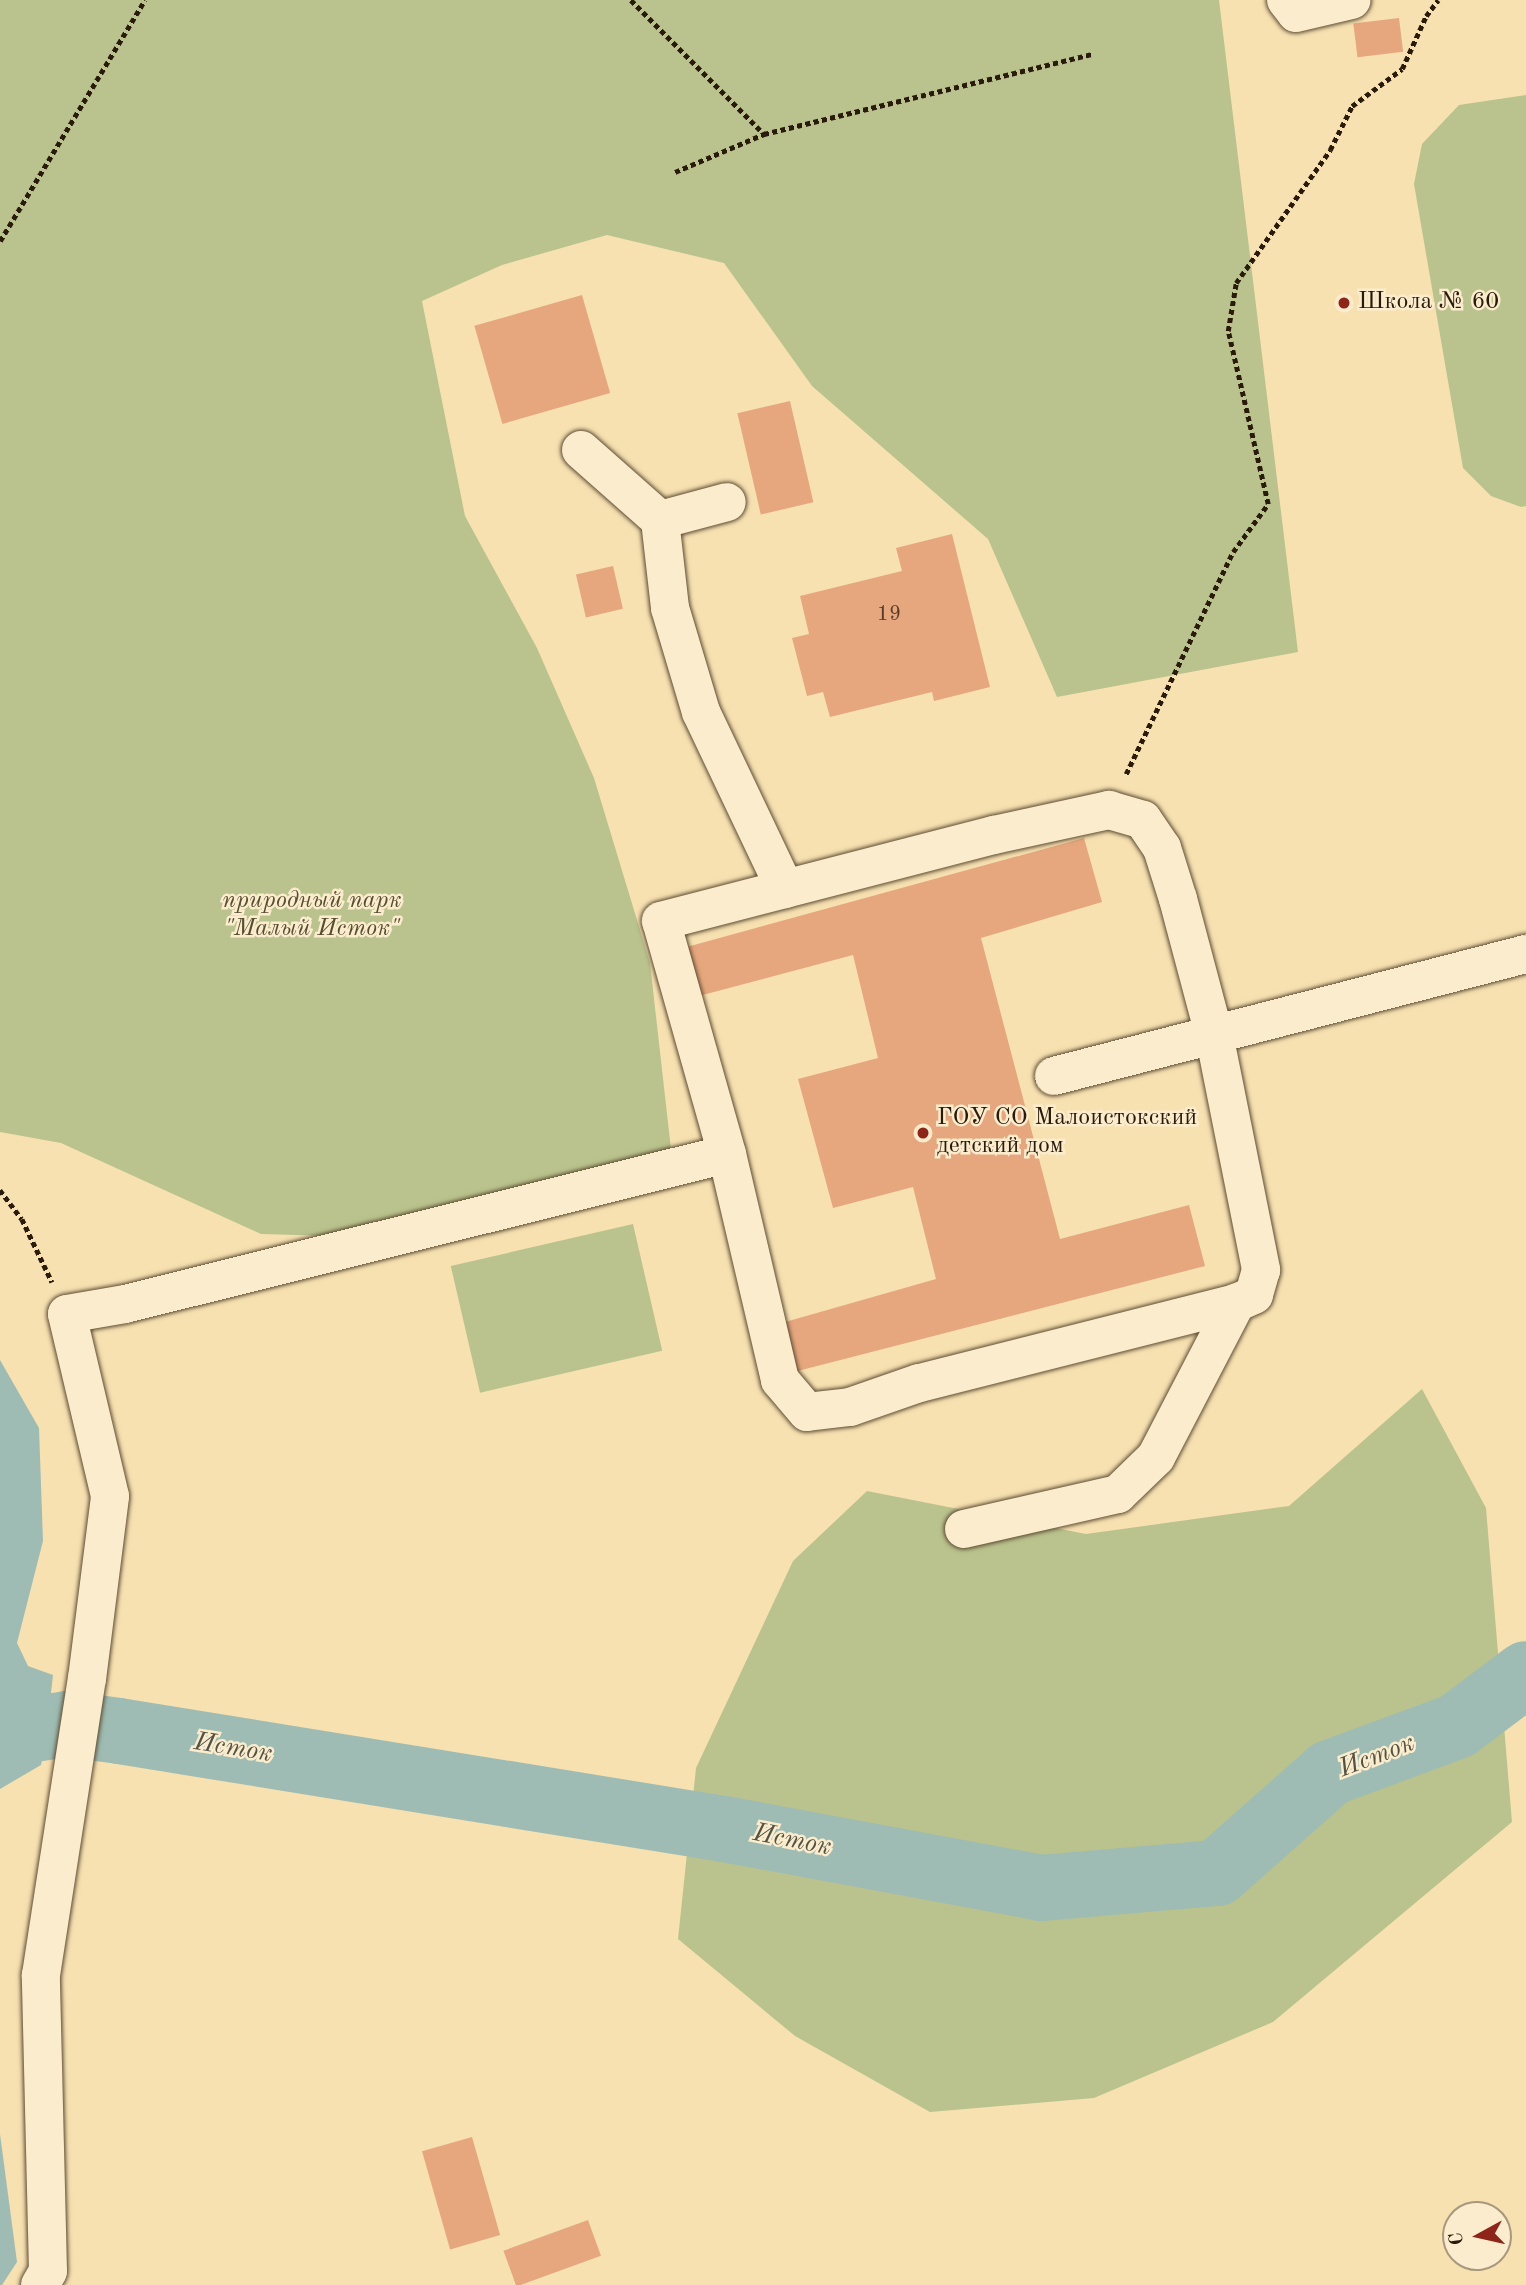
<!DOCTYPE html>
<html>
<head>
<meta charset="utf-8">
<style>
  body { margin:0 }
  #map { position:relative; width:1526px; height:2285px; overflow:hidden; background:#f7e1b1; font-family:"Old Standard TT",serif }
  div>[style] { position:absolute }
  .green>* { inset:0; background:#bac38d; transform-origin:0 0 }
  .water>* { inset:0; background:#9ebcb3 }
  .river>* { height:66px; margin:-33px; padding:0 33px; transform-origin:33px; border-radius:33px; background:#9ebcb3 }
  .building>* { inset:0; background:#e7a77e; transform-origin:0 0 }
  .path>* { height:4.5px; margin-top:-2.25px; transform-origin:0; background:repeating-linear-gradient(90deg,#2a1a0a 0 5px,transparent 0 8.5px) }
  .roads { filter:drop-shadow(0 0 2px #5d4c34) drop-shadow(0 0 2px #5d4c34) }
  .minor>* { height:38px; margin:-19px; padding:0 19px; transform-origin:19px; border-radius:19px; background:#faeccc }
  .dots>* { width:19px; height:19px; translate:-50% -50%; box-sizing:border-box; border:4px solid #faeccc; border-radius:50% }
  span { translate:-50% -50%; white-space:nowrap; text-align:center; line-height:1.15; -webkit-text-stroke:5px #faeccc; paint-order:stroke }
  .number-label { font-size:21px; color:#593d27 }
  .number-label span { -webkit-text-stroke-width:0 }
  .poi-label { font-size:24px; color:#2a1a0a }
  .left { translate:0 -50%; text-align:left }
  .park-label { font-size:24px; color:#554d31; font-style:italic }
  .water-label { font-size:26px; color:#535345; font-style:italic }
  .north { position:absolute; left:1442px; top:2201px; width:70px; height:70px; box-sizing:border-box; background:#faeccc; border:2px solid #a7987e; border-radius:50%; rotate:262deg; font-size:19px; font-weight:700; line-height:28px; text-align:center; color:#2a1a0a }
  .north::after { content:''; display:block; margin:auto; width:24px; height:32px; background:#8f2418; clip-path:polygon(50% 0,100% 100%,50% 72%,0 100%) }
</style>
</head>
<body>
<div id="map">
  <div class="green">
    <i style="clip-path:polygon(0 0,1219px 0,1298px 652px,1057px 697px,988px 539px,812px 386px,724px 263px,607px 235px,502px 265px,422px 301px,465px 516px,537px 648px,594px 778px,650px 963px,673px 1167px,440px 1239px,261px 1234px,61px 1143px,0 1132px)"></i>
    <i style="clip-path:polygon(1526px 95px,1526px 506px,1521px 507px,1491px 496px,1463px 468px,1414px 184px,1422px 144px,1459px 105px)"></i>
    <i style="left:633px;top:1224px;width:130px;height:187px;rotate:77deg"></i>
    <i style="clip-path:polygon(1422px 1389px,1486px 1508px,1512px 1822px,1273px 2022px,1094px 2098px,930px 2112px,795px 2036px,678px 1939px,696px 1768px,793px 1561px,867px 1491px,1086px 1534px,1289px 1506px)"></i>
  </div>
  <div class="water">
    <i style="clip-path:polygon(0 1360px,39px 1428px,43px 1541px,17px 1643px,28px 1666px,53px 1675px,49px 1711px,70px 1714px,67px 1736px,47px 1734px,41px 1765px,0 1789px)"></i>
    <i style="clip-path:polygon(0 2134px,17px 2262px,2px 2285px,0 2285px)"></i>
  </div>
  <div class="river">
    <i style="left:0;top:1734px;width:69px;rotate:-8.4deg"></i>
    <i style="left:68px;top:1724px;width:51px;rotate:7.8deg"></i>
    <i style="left:119px;top:1731px;width:613px;rotate:9.2deg"></i>
    <i style="left:724px;top:1829px;width:322px;rotate:10.5deg"></i>
    <i style="left:1041px;top:1888px;width:177px;rotate:-4.9deg"></i>
    <i style="left:1217px;top:1873px;width:151px;rotate:-41.5deg"></i>
    <i style="left:1330px;top:1773px;width:135px;rotate:-20.3deg"></i>
    <i style="left:1457px;top:1726px;width:86px;rotate:-37deg"></i>
  </div>
  <div class="building">
    <i style="left:1399px;top:18px;width:34px;height:46px;rotate:83deg"></i>
    <i style="left:582px;top:295px;width:102px;height:112px;rotate:74deg"></i>
    <i style="left:790px;top:401px;width:104px;height:54px;rotate:77deg"></i>
    <i style="clip-path:polygon(952px 534px,990px 687px,934px 701px,932px 692px,830px 717px,823px 692px,807px 696px,792px 638px,809px 634px,800px 596px,902px 571px,896px 548px)"></i>
    <i style="left:613px;top:566px;width:44px;height:38px;rotate:77deg"></i>
    <i style="clip-path:polygon(1084px 838px,1102px 902px,981px 938px,1060px 1239px,1189px 1205px,1205px 1266px,790px 1373px,778px 1324px,936px 1279px,913px 1187px,833px 1208px,798px 1079px,878px 1058px,853px 955px,695px 997px,683px 948px)"></i>
    <i style="left:472px;top:2137px;width:102px;height:52px;rotate:74deg"></i>
    <i style="left:588px;top:2220px;width:38px;height:90px;rotate:70deg"></i>
  </div>
  <div class="path">
    <i style="left:631px;top:0;width:189px;rotate:45.2deg"></i>
    <i style="left:675px;top:172px;width:97px;rotate:-23.1deg"></i>
    <i style="left:764px;top:134px;width:337px;rotate:-13.7deg"></i>
    <i style="left:0;top:241px;width:281px;rotate:-59deg"></i>
    <i style="left:1126px;top:774px;width:246px;rotate:-64.3deg"></i>
    <i style="left:1233px;top:552px;width:59px;rotate:-53.9deg"></i>
    <i style="left:1268px;top:504px;width:178px;rotate:-103deg"></i>
    <i style="left:1228px;top:331px;width:49px;rotate:-80.5deg"></i>
    <i style="left:1236px;top:283px;width:163px;rotate:-54.7deg"></i>
    <i style="left:1330px;top:150px;width:49px;rotate:-63.4deg"></i>
    <i style="left:1352px;top:106px;width:62px;rotate:-36.5deg"></i>
    <i style="left:1402px;top:69px;width:58px;rotate:-65.6deg"></i>
    <i style="left:1426px;top:16px;width:20px;rotate:-53deg"></i>
    <i style="left:0;top:1190px;width:36px;rotate:53deg"></i>
    <i style="left:22px;top:1219px;width:70px;rotate:64.5deg"></i>
  </div>
  <div class="roads">
    <div class="minor">
      <i style="left:1286px;top:0;width:16px;rotate:52deg"></i>
      <i style="left:1296px;top:13px;width:57px;rotate:-13.1deg"></i>
      <i style="left:581px;top:450px;width:106px;rotate:41.5deg"></i>
      <i style="left:660px;top:520px;width:89px;rotate:83.5deg"></i>
      <i style="left:670px;top:608px;width:109px;rotate:73.4deg"></i>
      <i style="left:701px;top:712px;width:196px;rotate:64.6deg"></i>
      <i style="left:660px;top:520px;width:69px;rotate:-15deg"></i>
      <i style="left:1109px;top:810px;width:35px;rotate:16deg"></i>
      <i style="left:1143px;top:820px;width:34px;rotate:56deg"></i>
      <i style="left:1162px;top:848px;width:53px;rotate:72.6deg"></i>
      <i style="left:1178px;top:899px;width:140px;rotate:75.1deg"></i>
      <i style="left:1214px;top:1034px;width:241px;rotate:78.7deg"></i>
      <i style="left:1261px;top:1270px;width:26px;rotate:106deg"></i>
      <i style="left:1254px;top:1295px;width:20px;rotate:156deg"></i>
      <i style="left:1236px;top:1303px;width:327px;rotate:165.8deg"></i>
      <i style="left:919px;top:1383px;width:73px;rotate:160.8deg"></i>
      <i style="left:850px;top:1407px;width:43px;rotate:173.4deg"></i>
      <i style="left:807px;top:1412px;width:42px;rotate:-130.2deg"></i>
      <i style="left:780px;top:1380px;width:232px;rotate:-103.2deg"></i>
      <i style="left:727px;top:1154px;width:242px;rotate:-105.8deg"></i>
      <i style="left:661px;top:921px;width:344px;rotate:-14.5deg"></i>
      <i style="left:994px;top:835px;width:118px;rotate:-12.3deg"></i>
      <i style="left:1054px;top:1076px;width:488px;rotate:-14.5deg"></i>
      <i style="left:964px;top:1529px;width:158px;rotate:-12.8deg"></i>
      <i style="left:1118px;top:1494px;width:53px;rotate:-44.2deg"></i>
      <i style="left:1156px;top:1457px;width:174px;rotate:-62.5deg"></i>
      <i style="left:40px;top:2285px;width:16px;rotate:-60deg"></i>
      <i style="left:48px;top:2271px;width:296px;rotate:-91.4deg"></i>
      <i style="left:41px;top:1975px;width:300px;rotate:-81.2deg"></i>
      <i style="left:87px;top:1679px;width:184px;rotate:-82.8deg"></i>
      <i style="left:110px;top:1496px;width:187px;rotate:-103.3deg"></i>
      <i style="left:67px;top:1314px;width:59px;rotate:-9.8deg"></i>
      <i style="left:125px;top:1304px;width:620px;rotate:-13.99deg"></i>
    </div>
  </div>
  <div class="dots">
    <i style="left:1344px;top:303px;background:#8f2418"></i>
    <i style="left:923px;top:1133px;background:#8f2418"></i>
  </div>
  <div class="number-label">
    <span style="left:889px;top:615px">19</span>
  </div>
  <div class="poi-label">
    <span class="left" style="left:1358px;top:303px">Школа № 60</span>
    <span class="left" style="left:937px;top:1133px">ГОУ СО Малоистокский<br>детский дом</span>
  </div>
  <div class="park-label">
    <span style="left:312px;top:916px">природный парк<br>"Малый Исток"</span>
  </div>
  <div class="water-label">
    <span style="left:233px;top:1749px;rotate:9deg">Исток</span>
    <span style="left:1377px;top:1757px;rotate:-21deg">Исток</span>
    <span style="left:792px;top:1841px;rotate:11deg">Исток</span>
  </div>
  <div class="north">С</div>
</div>
</body>
</html>
